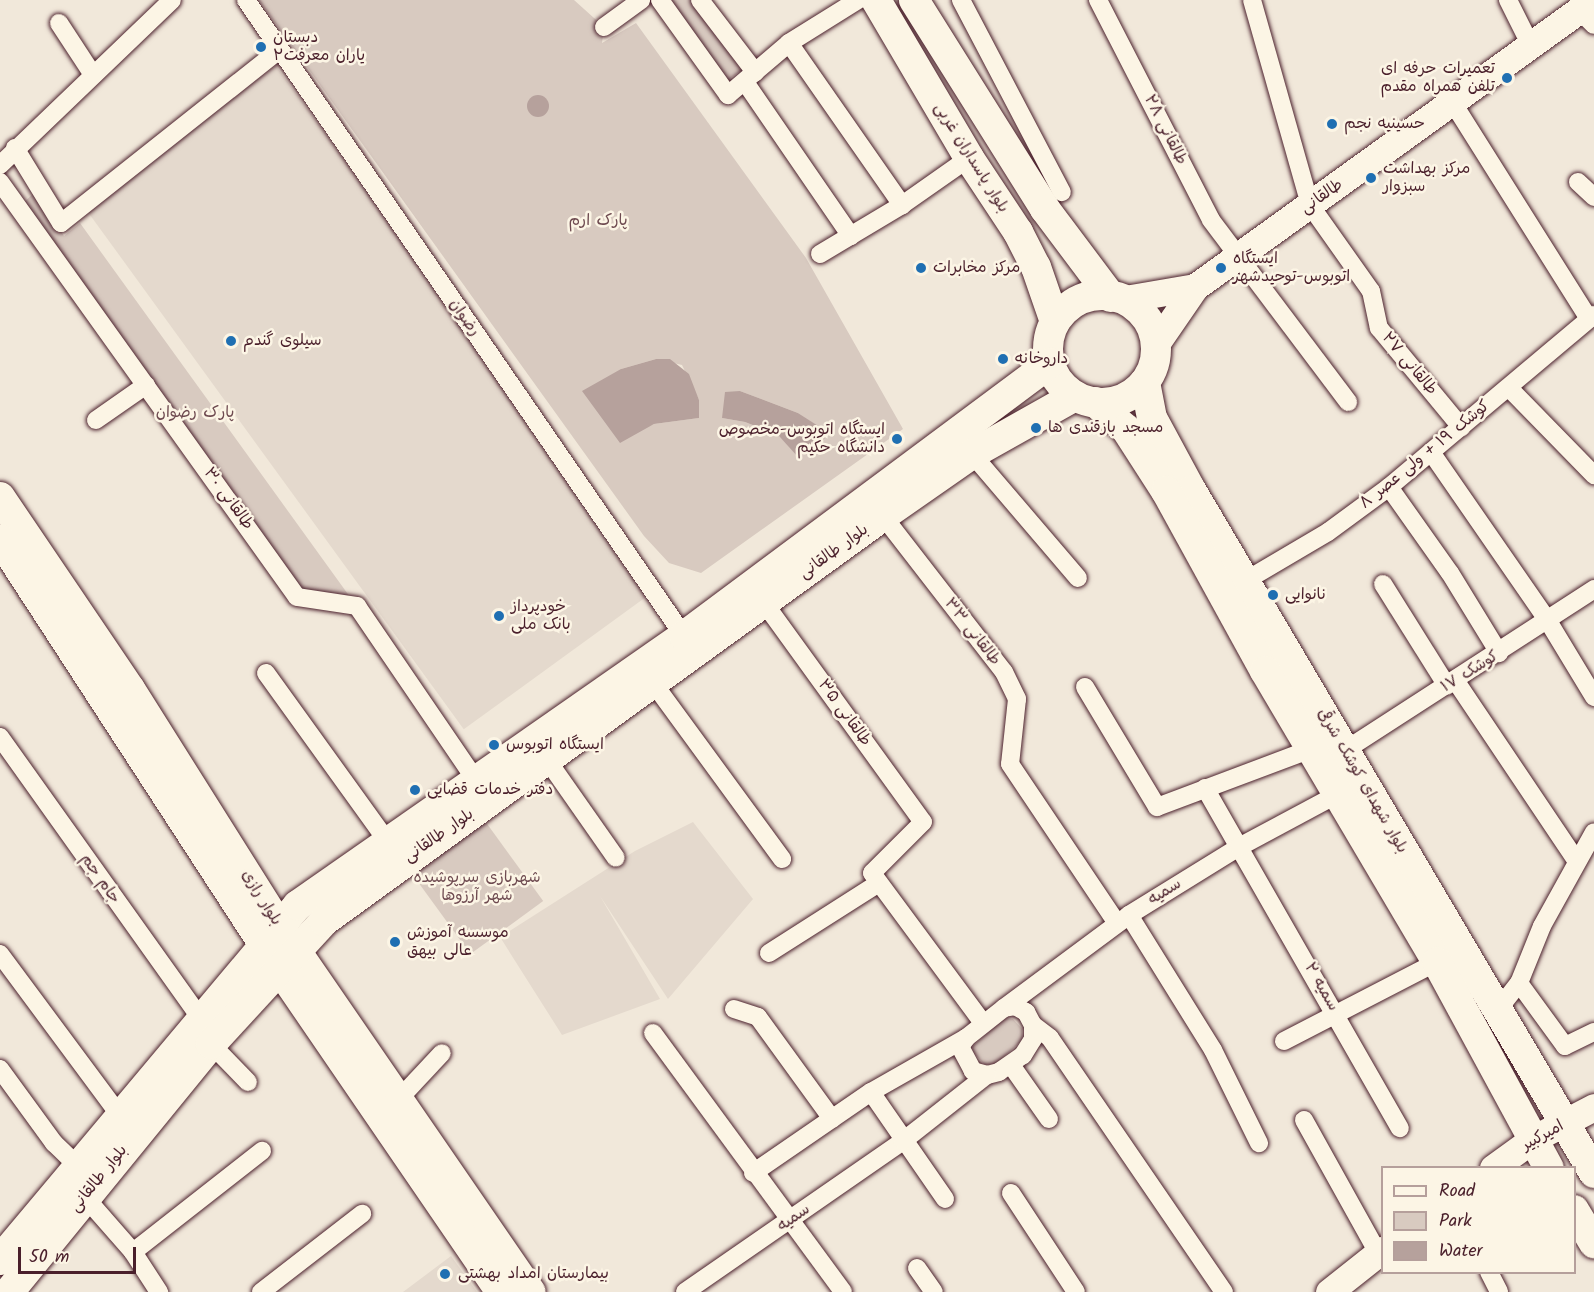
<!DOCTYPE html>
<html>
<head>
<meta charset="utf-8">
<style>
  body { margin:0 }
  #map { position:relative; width:1594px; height:1292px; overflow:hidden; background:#f1e8da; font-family:Kalam,"Playpen Sans Arabic",sans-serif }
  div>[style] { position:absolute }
  .built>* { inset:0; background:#e4d9cd; transform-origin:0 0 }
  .green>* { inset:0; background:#d8cac0; transform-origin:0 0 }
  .water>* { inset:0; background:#b6a19c }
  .round { border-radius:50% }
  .roads { filter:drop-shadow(0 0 2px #4a1f2b) drop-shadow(0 0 2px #4a1f2b) }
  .minor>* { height:18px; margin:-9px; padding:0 9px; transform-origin:9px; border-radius:9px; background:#fcf5e5 }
  .secondary>* { height:27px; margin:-13.5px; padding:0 13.5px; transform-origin:13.5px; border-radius:13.5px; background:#fcf5e5 }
  .primary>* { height:30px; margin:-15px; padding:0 15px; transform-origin:15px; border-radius:15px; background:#fcf5e5 }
  .primary>.ring { margin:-15px; padding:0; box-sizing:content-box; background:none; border:30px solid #fcf5e5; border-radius:50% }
  .dots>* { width:16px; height:16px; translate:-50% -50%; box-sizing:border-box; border:3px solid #fcf5e5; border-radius:50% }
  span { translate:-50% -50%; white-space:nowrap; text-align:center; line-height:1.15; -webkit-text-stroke:5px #fcf5e5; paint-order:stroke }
  .poi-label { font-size:16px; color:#4a1f2b }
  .left { translate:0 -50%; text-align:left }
  .right { translate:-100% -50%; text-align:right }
  .street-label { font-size:16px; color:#4a1f2b }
  .park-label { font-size:16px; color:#6e4a50 }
  .legend { position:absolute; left:1381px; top:1166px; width:195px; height:108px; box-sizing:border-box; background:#fcf5e5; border:2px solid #b59f9b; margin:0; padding:8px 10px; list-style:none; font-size:18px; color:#4a1f2b }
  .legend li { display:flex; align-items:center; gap:12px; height:30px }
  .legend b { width:30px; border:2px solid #b59f9b }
  .scale { position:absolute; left:18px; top:1247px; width:118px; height:27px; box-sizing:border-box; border:3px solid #4a1f2b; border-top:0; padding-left:8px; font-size:18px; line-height:21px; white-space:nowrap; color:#4a1f2b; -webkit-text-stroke:4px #fcf5e5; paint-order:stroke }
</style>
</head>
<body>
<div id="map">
  <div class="built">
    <i style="left:276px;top:66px;width:647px;height:238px;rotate:54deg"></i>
    <i style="clip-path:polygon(693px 822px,753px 899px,668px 999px,600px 896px,660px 999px,562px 1035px,500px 937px,635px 851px)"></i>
    <i style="clip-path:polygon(451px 1256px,477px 1292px,403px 1292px)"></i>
  </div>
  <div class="green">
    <i style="clip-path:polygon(evenodd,259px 0,574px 0,604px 27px,602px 43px,636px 23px,806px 258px,903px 429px,701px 573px,669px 563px,644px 536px,259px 0,656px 359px,682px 365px,699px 400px,699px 418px,654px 424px,640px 430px,621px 369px,656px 359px,259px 0,740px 391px,798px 413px,826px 432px,798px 456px,778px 435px,745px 422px,722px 418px,740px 391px)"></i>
    <i style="clip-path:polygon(667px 0,698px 0,745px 68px,723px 83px)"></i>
    <i style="clip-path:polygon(34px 193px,64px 236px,80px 223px,350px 597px,300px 590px,22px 204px)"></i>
    <i style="left:485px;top:821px;width:99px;height:90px;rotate:54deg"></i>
    <i style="clip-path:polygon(1004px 1018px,1013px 1019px,1022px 1029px,1022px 1040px,996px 1064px,984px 1064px,973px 1052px,973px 1046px)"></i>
  </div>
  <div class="water">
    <i class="round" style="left:527px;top:95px;width:22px;height:22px"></i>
    <i style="clip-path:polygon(656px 359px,670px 359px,689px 374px,699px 400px,699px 418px,654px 424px,620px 443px,582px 391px,621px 369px)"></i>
    <i style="clip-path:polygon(740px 391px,798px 413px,826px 431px,825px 438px,798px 457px,778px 435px,745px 422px,722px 418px,725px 392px)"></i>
  </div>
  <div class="roads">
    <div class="minor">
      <i style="left:246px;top:0;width:772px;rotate:55.45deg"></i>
      <i style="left:660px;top:0;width:117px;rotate:54.4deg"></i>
      <i style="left:728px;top:95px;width:80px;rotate:-40.4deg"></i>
      <i style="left:789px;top:43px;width:81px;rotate:-31.9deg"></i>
      <i style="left:700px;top:0;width:91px;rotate:52.6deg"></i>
      <i style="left:961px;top:0;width:217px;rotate:62.3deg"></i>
      <i style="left:1098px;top:0;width:247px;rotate:62.8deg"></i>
      <i style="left:1211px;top:220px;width:228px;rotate:53deg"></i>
      <i style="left:1252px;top:0;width:213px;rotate:74.2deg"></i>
      <i style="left:1310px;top:205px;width:105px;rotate:54.7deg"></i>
      <i style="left:1371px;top:291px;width:38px;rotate:78deg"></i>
      <i style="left:1379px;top:328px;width:129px;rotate:50.4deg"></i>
      <i style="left:1508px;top:0;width:51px;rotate:63.4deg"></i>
      <i style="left:1579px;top:10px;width:21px;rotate:45deg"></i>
      <i style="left:59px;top:23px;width:62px;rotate:56.8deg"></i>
      <i style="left:604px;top:27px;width:46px;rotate:-36.1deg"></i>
      <i style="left:789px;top:43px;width:198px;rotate:55.1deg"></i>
      <i style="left:745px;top:82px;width:187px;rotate:55.5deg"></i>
      <i style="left:1453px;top:103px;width:255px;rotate:57.8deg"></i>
      <i style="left:15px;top:148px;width:88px;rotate:58.5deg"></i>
      <i style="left:61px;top:223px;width:278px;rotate:-38.4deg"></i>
      <i style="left:0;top:165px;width:238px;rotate:-43.8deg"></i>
      <i style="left:0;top:182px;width:510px;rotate:54.41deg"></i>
      <i style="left:297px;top:597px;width:61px;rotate:8.5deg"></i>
      <i style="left:357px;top:606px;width:209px;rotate:55.7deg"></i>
      <i style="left:1578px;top:182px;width:22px;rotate:43deg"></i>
      <i style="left:820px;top:254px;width:96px;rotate:-30.9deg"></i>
      <i style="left:902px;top:205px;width:82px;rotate:-35deg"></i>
      <i style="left:1509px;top:388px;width:122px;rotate:45.7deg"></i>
      <i style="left:96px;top:420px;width:61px;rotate:-35deg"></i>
      <i style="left:1431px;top:452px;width:206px;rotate:55.3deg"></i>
      <i style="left:1548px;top:621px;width:89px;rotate:58.8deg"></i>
      <i style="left:972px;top:454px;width:163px;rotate:49.5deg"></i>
      <i style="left:1389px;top:487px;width:105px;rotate:54.7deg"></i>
      <i style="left:1450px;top:573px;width:94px;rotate:58.5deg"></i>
      <i style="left:883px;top:516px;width:197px;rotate:52.2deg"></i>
      <i style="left:1004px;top:672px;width:30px;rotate:64deg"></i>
      <i style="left:1017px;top:699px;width:65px;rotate:96.1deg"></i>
      <i style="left:1010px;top:764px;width:192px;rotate:56.1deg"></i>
      <i style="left:1245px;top:581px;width:96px;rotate:-30.6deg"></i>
      <i style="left:1328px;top:532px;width:76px;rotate:-36.4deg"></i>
      <i style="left:1389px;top:487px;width:268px;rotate:-40deg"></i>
      <i style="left:1383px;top:584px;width:120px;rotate:57.9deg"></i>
      <i style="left:765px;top:604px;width:269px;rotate:54.1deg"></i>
      <i style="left:923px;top:822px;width:72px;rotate:135deg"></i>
      <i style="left:872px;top:873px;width:187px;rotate:53.5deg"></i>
      <i style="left:266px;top:673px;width:207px;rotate:54.2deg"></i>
      <i style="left:1455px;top:680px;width:217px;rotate:56.1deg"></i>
      <i style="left:654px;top:684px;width:217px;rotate:53.8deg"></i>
      <i style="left:1085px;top:687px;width:140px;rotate:59deg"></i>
      <i style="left:1157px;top:807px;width:165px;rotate:-20.6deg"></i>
      <i style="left:0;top:737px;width:346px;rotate:54.5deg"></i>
      <i style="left:1344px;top:751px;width:298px;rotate:-32.9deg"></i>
      <i style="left:548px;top:761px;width:118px;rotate:55deg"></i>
      <i style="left:1205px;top:788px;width:392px;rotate:60.2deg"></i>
      <i style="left:1129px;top:915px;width:159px;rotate:58.1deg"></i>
      <i style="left:1213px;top:1050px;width:104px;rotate:63.7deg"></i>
      <i style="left:769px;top:953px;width:130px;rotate:-32.5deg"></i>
      <i style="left:0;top:954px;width:199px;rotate:53.4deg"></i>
      <i style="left:1519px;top:983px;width:78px;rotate:53.9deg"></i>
      <i style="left:1565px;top:1046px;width:32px;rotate:-26deg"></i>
      <i style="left:1015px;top:1006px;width:13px;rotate:29deg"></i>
      <i style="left:1026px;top:1012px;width:15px;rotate:62deg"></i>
      <i style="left:1033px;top:1025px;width:14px;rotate:90deg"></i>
      <i style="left:1033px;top:1039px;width:19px;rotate:122deg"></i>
      <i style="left:1023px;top:1055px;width:29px;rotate:145deg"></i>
      <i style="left:999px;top:1072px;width:12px;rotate:166deg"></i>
      <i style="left:987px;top:1075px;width:15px;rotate:-164deg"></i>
      <i style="left:973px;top:1071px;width:27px;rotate:-118deg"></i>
      <i style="left:960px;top:1047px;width:11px;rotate:-56deg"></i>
      <i style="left:966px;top:1038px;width:48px;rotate:-38.3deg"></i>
      <i style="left:1004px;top:1008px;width:11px;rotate:-10deg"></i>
      <i style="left:1004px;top:1008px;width:156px;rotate:-36.6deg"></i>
      <i style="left:1129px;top:915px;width:129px;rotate:-31.7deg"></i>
      <i style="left:1239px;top:847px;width:112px;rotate:-28.2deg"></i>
      <i style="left:734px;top:1009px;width:25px;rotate:18deg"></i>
      <i style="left:758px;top:1017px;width:126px;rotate:54deg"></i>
      <i style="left:1497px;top:1011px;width:36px;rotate:-52deg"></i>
      <i style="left:1519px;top:983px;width:61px;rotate:-68deg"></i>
      <i style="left:1542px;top:926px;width:107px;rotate:-61deg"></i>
      <i style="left:1033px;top:1025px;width:21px;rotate:37deg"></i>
      <i style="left:1050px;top:1038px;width:308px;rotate:55.6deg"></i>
      <i style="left:653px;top:1033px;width:321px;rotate:53.7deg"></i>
      <i style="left:1284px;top:1041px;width:172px;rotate:-27.3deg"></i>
      <i style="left:211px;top:1044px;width:53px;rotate:45.8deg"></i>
      <i style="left:1011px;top:1065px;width:66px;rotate:54.9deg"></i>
      <i style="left:0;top:1069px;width:92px;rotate:53.9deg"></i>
      <i style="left:54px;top:1143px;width:32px;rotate:44deg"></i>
      <i style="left:871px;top:1092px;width:130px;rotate:55.3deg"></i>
      <i style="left:398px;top:1100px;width:64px;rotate:-46.9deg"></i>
      <i style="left:1304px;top:1120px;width:152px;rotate:60.9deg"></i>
      <i style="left:753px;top:1173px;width:143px;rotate:-34.5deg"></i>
      <i style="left:871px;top:1092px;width:109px;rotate:-29.6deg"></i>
      <i style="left:1011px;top:1193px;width:118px;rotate:56.7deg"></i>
      <i style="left:84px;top:1196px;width:74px;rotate:48.8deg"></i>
      <i style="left:133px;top:1252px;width:48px;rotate:57deg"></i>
      <i style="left:133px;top:1252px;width:164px;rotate:-38.1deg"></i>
      <i style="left:917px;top:1268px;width:29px;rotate:55deg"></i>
      <i style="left:1489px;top:1272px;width:22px;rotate:63deg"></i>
      <i style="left:261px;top:1292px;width:128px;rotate:-37.7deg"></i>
      <i style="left:685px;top:1292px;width:265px;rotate:-34.7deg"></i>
      <i style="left:903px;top:1141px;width:107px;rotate:-38.2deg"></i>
    </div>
    <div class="secondary">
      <i style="left:1195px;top:287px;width:491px;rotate:-35.8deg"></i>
      <i style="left:1125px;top:299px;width:71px;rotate:-9.7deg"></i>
      <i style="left:1195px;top:287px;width:69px;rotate:124.4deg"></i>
      <i style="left:1493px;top:1168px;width:49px;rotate:-35.9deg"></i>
      <i style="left:1533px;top:1139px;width:69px;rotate:-27.7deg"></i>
      <i style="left:1329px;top:1292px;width:68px;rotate:-38.4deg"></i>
    </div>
    <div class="primary">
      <i style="left:876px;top:0;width:183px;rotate:59.5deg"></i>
      <i style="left:969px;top:158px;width:89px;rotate:56.5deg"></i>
      <i style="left:1018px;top:232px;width:39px;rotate:63deg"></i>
      <i style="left:1036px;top:267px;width:58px;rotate:70.9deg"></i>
      <i style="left:914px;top:0;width:247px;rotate:57.9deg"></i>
      <i style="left:1045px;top:209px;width:110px;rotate:53.1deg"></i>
      <i class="ring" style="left:1048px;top:295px;width:78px;height:78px"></i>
      <i style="left:1145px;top:382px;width:37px;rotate:79deg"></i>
      <i style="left:1152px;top:418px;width:82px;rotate:61.6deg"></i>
      <i style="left:1191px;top:490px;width:793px;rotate:59.46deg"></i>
      <i style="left:1095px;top:402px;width:41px;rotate:41.1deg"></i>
      <i style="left:1126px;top:429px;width:74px;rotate:57.2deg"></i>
      <i style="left:1166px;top:491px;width:205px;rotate:61.2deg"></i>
      <i style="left:1265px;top:671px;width:338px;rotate:59.4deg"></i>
      <i style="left:1437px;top:962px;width:234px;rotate:61.5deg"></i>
      <i style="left:0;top:497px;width:232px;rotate:55.9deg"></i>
      <i style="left:130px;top:689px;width:280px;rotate:57.8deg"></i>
      <i style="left:279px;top:926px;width:444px;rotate:55.5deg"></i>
      <i style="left:0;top:539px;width:512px;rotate:56.96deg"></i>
      <i style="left:279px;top:968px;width:393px;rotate:55.6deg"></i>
      <i style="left:1574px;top:1210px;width:39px;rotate:59deg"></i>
      <i style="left:0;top:1260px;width:463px;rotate:-50deg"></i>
      <i style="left:298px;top:905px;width:470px;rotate:-34.9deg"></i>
      <i style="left:684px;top:636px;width:457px;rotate:-36.7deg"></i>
      <i style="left:9px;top:1292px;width:320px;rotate:-50.8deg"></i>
      <i style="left:211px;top:1044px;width:167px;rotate:-47.4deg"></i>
      <i style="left:324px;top:921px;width:690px;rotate:-35.92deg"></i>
      <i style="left:883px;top:516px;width:108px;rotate:-34.9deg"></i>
      <i style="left:972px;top:454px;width:118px;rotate:-29.4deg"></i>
    </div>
  </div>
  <div class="dots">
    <i style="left:261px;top:47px;background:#1f6fb2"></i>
    <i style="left:1507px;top:78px;background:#1f6fb2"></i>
    <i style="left:1332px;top:124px;background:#1f6fb2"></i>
    <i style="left:1371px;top:178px;background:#1f6fb2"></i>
    <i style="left:921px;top:268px;background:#1f6fb2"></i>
    <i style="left:1221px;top:268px;background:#1f6fb2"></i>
    <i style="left:231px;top:341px;background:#1f6fb2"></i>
    <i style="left:1003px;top:359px;background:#1f6fb2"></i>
    <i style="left:1036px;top:428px;background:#1f6fb2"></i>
    <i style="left:897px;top:439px;background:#1f6fb2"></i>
    <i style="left:1273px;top:595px;background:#1f6fb2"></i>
    <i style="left:499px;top:616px;background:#1f6fb2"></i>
    <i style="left:494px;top:745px;background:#1f6fb2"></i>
    <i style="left:415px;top:790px;background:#1f6fb2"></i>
    <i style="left:395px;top:942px;background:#1f6fb2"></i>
    <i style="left:445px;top:1274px;background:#1f6fb2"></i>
  </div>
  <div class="poi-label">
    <span class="left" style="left:273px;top:47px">دبستان<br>یاران معرفت۲</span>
    <span class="right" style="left:1495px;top:78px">تعمیرات حرفه ای<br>تلفن همراه مقدم</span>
    <span class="left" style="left:1344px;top:124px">حسینیه نجم</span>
    <span class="left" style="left:1383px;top:178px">مرکز بهداشت<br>سبزوار</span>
    <span class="left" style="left:1233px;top:268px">ایستگاه<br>اتوبوس-توحیدشهر</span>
    <span class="left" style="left:933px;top:268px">مرکز مخابرات</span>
    <span class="left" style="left:243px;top:341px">سیلوی گندم</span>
    <span class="left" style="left:1015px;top:359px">داروخانه</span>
    <span class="left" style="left:1048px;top:428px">مسجد بازقندی ها</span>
    <span class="right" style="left:885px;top:439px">ایستگاه اتوبوس-مخصوص<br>دانشگاه حکیم</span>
    <span class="left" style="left:1285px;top:595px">نانوایی</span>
    <span class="left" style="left:511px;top:616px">خودپرداز<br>بانک ملی</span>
    <span class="left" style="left:506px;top:745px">ایستگاه اتوبوس</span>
    <span class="left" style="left:427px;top:790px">دفتر خدمات قضایی</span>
    <span class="left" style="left:407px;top:942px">موسسه آموزش<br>عالی بیهق</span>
    <span class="left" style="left:458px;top:1274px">بیمارستان امداد بهشتی</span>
  </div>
  <div class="street-label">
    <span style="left:1165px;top:130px;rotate:63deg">طالقانی ۲۸</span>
    <span style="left:971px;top:158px;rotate:58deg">بلوار پاسداران غربی</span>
    <span style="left:1322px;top:197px;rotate:-35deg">طالقانی</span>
    <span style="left:464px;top:318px;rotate:55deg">رضوان</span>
    <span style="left:1409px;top:364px;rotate:50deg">طالقانی ۲۷</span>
    <span style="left:1425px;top:455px;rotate:-39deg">کوشک ۱۹ + ولی عصر ۸</span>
    <span style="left:228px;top:499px;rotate:54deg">طالقانی ۳۰</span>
    <span style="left:834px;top:552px;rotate:-36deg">بلوار طالقانی</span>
    <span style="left:972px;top:632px;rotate:52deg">طالقانی ۳۳</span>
    <span style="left:1470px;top:672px;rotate:-32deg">کوشک ۱۷</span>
    <span style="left:844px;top:713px;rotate:54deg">طالقانی ۳۵</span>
    <span style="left:1362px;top:781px;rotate:60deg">بلوار شهدای کوشک شرقی</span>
    <span style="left:439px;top:836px;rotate:-35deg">بلوار طالقانی</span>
    <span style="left:100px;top:879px;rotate:55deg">جام جم</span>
    <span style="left:1165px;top:892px;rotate:-32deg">سمیه</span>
    <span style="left:261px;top:898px;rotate:58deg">بلوار رازی</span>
    <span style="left:1321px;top:987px;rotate:60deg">سمیه ۲</span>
    <span style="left:1543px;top:1136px;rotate:-29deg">امیرکبیر</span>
    <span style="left:99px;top:1179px;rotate:-51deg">بلوار طالقانی</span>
    <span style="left:794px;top:1218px;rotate:-35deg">سمیه</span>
  </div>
  <div class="park-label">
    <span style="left:598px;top:221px">پارک ارم</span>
    <span style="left:195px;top:413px">پارک رضوان</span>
    <span style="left:477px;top:887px">شهربازی سرپوشیده<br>شهر آرزوها</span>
  </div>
  <ul class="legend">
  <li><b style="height:8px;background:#fcf5e5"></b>Road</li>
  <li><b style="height:16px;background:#d8cac0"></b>Park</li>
  <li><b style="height:16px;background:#b6a19c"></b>Water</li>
  </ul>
  <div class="scale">50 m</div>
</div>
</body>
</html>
